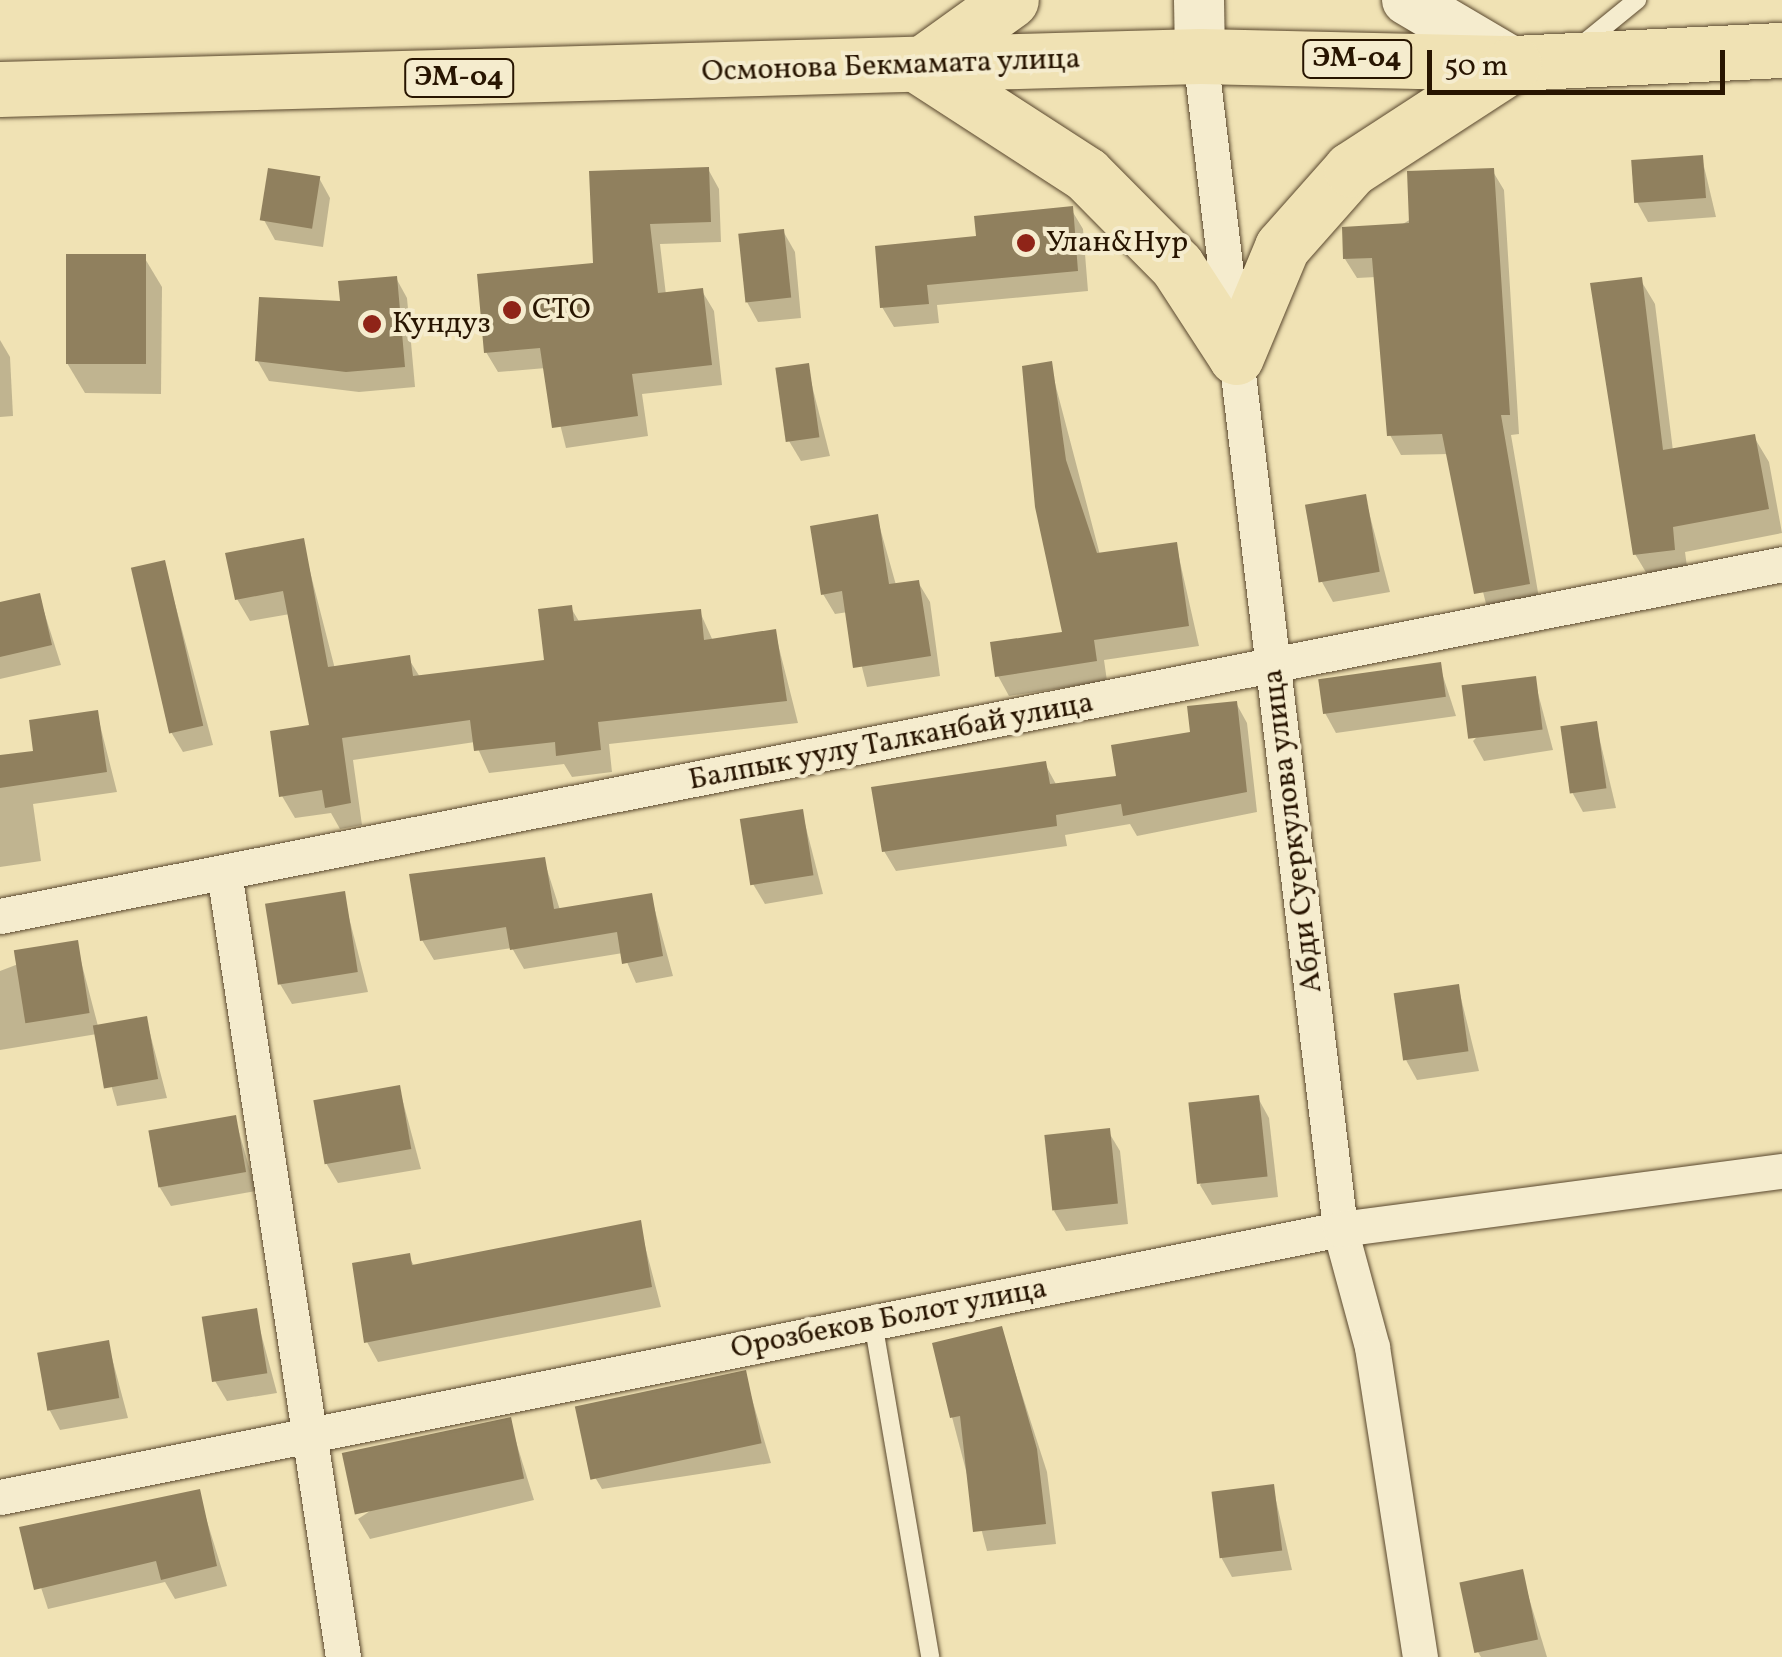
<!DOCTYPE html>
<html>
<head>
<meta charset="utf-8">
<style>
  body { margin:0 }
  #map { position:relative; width:1782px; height:1657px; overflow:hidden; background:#f0e2b4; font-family:Vollkorn,serif }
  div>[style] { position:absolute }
  .shadow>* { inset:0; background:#0003 }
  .building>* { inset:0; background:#90805e; transform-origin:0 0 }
  .roads { filter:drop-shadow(0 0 2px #5a482e) drop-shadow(0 0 2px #5a482e) }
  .lane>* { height:18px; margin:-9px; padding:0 9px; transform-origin:9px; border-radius:9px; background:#f5ecce }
  .street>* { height:35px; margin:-17.5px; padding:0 17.5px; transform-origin:17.5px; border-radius:17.5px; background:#f5ecce }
  .secondary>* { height:50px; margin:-25px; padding:0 25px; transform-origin:25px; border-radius:25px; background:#f5ecce }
  .highway>* { height:55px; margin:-27.5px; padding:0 27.5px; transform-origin:27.5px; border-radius:27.5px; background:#f0e2b4 }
  .dots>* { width:28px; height:28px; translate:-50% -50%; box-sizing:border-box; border:5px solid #f5ecce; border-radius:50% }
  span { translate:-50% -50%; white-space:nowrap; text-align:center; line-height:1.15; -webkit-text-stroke:8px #f5ecce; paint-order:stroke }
  .shield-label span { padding:2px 8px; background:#f5ecce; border:2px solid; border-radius:8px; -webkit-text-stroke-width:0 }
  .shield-label { font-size:28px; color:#281501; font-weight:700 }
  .street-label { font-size:30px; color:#281501 }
  .poi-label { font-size:30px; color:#281501 }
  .left { translate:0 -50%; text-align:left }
  .scale { position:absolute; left:1427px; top:50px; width:298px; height:45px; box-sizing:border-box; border:5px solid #281501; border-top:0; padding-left:12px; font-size:30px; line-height:35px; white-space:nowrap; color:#281501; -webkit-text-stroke:8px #f5ecce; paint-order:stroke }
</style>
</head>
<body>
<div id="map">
  <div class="shadow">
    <i style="clip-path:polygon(1702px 158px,1716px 217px,1648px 222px,1637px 202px)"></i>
    <i style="clip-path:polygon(708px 169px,719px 189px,721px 242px,660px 244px,666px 295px,702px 291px,714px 311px,722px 385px,642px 394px,648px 436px,566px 448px,546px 368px,498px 372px,486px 352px)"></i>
    <i style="clip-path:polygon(1492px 170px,1504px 190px,1519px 434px,1511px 435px,1540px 604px,1488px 612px,1449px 454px,1401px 455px,1390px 435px,1376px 277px,1357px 278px,1345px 259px)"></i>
    <i style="clip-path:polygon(319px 178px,330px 198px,323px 247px,275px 240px,264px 220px)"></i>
    <i style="clip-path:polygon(1071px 209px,1083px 229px,1088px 291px,937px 305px,939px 323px,894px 327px,882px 307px,979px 238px)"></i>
    <i style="clip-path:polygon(783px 231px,795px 252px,801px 318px,758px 322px,747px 302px)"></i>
    <i style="clip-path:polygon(144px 257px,162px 287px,161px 394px,85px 393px,67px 363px)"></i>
    <i style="clip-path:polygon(396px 278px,407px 298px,415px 387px,359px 392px,269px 381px,257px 360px)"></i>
    <i style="clip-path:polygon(1640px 279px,1655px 304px,1673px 451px,1754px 437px,1769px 462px,1782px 533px,1685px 552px,1688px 574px,1650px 579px,1635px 554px)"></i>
    <i style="clip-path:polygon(0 340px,10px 357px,13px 416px,0 417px)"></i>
    <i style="clip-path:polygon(1050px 364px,1100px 555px,1176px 544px,1199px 646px,1104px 660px,1107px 681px,1009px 696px,998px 676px,1065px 634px)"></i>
    <i style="clip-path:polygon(807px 366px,830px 456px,801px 461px,789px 441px)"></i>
    <i style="clip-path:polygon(1365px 497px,1390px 592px,1333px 602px,1322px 582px)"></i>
    <i style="clip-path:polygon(877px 517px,896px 585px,918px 582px,930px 602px,940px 676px,867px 687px,848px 612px,835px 614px,823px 594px)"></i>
    <i style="clip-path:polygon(302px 540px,335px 669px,408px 658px,420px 677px,547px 662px,571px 608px,580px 623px,700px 612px,713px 641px,775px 632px,798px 723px,609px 744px,612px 772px,572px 777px,564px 764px,489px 773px,475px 742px,353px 760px,362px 825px,340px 829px,331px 813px,295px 818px,282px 796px,312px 728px,290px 614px,250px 621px,237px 599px)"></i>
    <i style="clip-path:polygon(164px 563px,213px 745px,183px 752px,171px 732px)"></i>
    <i style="clip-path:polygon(39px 596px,61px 665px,0 679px,0 605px)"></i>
    <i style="clip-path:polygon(1439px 664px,1456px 716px,1336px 733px,1325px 713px)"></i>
    <i style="clip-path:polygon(1534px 678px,1553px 750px,1484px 761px,1473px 741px)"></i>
    <i style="clip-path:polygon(1236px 703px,1247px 723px,1257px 812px,1137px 836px,1130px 824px,1065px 835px,1067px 846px,896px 871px,884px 851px,1045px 764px,1057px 786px,1119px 778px)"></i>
    <i style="clip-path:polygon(97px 713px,117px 792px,33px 804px,41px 861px,0 867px,0 758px,36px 753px)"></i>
    <i style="clip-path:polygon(1596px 724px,1616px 808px,1583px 812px,1572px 792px)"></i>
    <i style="clip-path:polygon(802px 812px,823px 894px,765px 904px,753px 884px)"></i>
    <i style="clip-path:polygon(544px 860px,560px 910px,651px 896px,673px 976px,636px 983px,623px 953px,524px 969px,512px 948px,434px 960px,422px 940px)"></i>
    <i style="clip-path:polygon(343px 894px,368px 992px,292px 1004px,280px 984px)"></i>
    <i style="clip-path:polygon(76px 942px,98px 1026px,146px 1018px,167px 1098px,117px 1106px,97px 1034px,0 1050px,0 971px)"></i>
    <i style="clip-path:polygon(1458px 986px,1479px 1071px,1417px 1080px,1406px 1060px)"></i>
    <i style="clip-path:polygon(399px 1087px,421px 1169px,338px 1183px,326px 1163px)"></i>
    <i style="clip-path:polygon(1258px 1098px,1269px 1118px,1278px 1197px,1212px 1205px,1200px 1185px)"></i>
    <i style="clip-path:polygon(235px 1118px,256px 1191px,171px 1206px,159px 1186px)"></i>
    <i style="clip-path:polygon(1108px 1131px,1120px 1151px,1128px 1224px,1066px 1231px,1054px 1211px)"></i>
    <i style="clip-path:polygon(639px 1223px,661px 1307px,378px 1362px,367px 1342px,408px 1256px,415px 1267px)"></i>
    <i style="clip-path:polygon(255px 1311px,277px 1393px,227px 1401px,215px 1381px)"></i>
    <i style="clip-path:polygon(1001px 1329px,1047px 1472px,1056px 1544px,987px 1551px,952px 1417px)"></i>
    <i style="clip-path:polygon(108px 1343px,128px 1418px,60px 1430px,49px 1409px)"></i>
    <i style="clip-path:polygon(744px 1372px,771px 1463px,602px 1489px,590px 1469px)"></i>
    <i style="clip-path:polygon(509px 1419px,534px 1500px,370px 1539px,358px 1519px)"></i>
    <i style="clip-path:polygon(1273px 1487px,1292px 1570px,1232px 1577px,1221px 1557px)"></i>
    <i style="clip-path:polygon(198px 1492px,227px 1586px,175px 1599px,165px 1582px,48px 1609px,22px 1529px)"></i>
    <i style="clip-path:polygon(1521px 1572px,1547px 1657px,1481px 1657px,1478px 1652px)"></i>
  </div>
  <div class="building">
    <i style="left:1703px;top:155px;width:43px;height:72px;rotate:86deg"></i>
    <i style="clip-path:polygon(709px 167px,711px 222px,650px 224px,658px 293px,703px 288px,712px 365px,632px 374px,638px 416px,552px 428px,540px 348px,484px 353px,477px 274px,593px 263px,589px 171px)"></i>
    <i style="left:268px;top:168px;width:53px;height:53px;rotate:9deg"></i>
    <i style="clip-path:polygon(1494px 168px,1510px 415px,1501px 415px,1530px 584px,1474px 594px,1442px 434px,1387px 436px,1372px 258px,1343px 259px,1342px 227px,1409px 223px,1407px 171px)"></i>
    <i style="clip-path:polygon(1073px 206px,1078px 271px,927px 285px,929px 304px,880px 308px,875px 246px,976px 236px,974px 216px)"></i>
    <i style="left:784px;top:229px;width:69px;height:46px;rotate:84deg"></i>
    <i style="left:66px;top:254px;width:80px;height:110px"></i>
    <i style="clip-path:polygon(397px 276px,405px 367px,346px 372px,255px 361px,259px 297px,340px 301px,338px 281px)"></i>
    <i style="clip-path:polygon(1642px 277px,1663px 450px,1755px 434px,1769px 509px,1673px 527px,1675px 550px,1633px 555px,1590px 283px)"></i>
    <i style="clip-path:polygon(1052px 361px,1066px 460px,1097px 553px,1177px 542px,1189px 626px,1094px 640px,1097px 661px,995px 677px,990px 642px,1062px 632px,1035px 507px,1022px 366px)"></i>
    <i style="left:809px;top:363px;width:75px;height:34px;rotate:82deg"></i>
    <i style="left:1366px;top:494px;width:79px;height:62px;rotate:80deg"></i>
    <i style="clip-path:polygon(878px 514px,889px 584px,919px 580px,931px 656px,853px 668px,842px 591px,821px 595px,810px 526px)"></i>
    <i style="clip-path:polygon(304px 538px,328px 667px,410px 655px,413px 676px,544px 660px,538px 609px,572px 605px,574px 621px,701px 609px,704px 640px,776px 629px,787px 701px,598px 722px,601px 750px,556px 756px,555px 742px,474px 751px,470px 720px,342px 738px,351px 803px,325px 808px,322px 790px,279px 797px,270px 731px,309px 725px,283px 591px,235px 600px,225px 553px)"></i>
    <i style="left:165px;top:560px;width:170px;height:35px;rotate:77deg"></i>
    <i style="clip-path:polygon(40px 593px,52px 645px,0 657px,0 602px)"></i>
    <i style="left:1441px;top:662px;width:35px;height:124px;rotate:82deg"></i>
    <i style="left:1536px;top:676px;width:54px;height:75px;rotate:83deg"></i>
    <i style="clip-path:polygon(1237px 701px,1247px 792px,1123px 816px,1121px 804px,1056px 815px,1057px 826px,882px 852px,871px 787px,1046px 761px,1050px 784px,1116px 776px,1111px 745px,1190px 732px,1187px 706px)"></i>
    <i style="clip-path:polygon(98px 710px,107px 772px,0 788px,0 755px,33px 751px,29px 720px)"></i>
    <i style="left:1597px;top:721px;width:68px;height:37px;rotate:82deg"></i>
    <i style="left:803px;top:809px;width:67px;height:64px;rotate:81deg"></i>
    <i style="clip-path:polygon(545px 857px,554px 909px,652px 893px,663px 956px,622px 964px,617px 932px,510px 950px,506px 927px,420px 941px,409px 874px)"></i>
    <i style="left:345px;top:891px;width:82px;height:81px;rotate:81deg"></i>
    <i style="left:78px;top:940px;width:74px;height:65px;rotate:81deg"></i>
    <i style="left:1459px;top:984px;width:68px;height:66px;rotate:82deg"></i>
    <i style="left:147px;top:1016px;width:64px;height:55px;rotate:80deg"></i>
    <i style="left:400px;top:1085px;width:65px;height:88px;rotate:80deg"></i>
    <i style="left:1259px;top:1095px;width:82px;height:71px;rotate:84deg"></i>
    <i style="left:236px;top:1115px;width:58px;height:89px;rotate:80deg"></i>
    <i style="left:1110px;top:1128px;width:76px;height:66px;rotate:84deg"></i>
    <i style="clip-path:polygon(641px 1220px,652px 1287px,364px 1343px,352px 1263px,410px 1253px,412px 1265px)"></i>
    <i style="left:257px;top:1308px;width:66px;height:56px;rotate:81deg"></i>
    <i style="clip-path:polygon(1002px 1326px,1037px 1449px,1046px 1524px,973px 1532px,960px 1416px,950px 1418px,932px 1343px)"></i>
    <i style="left:109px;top:1340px;width:59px;height:73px;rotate:80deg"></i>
    <i style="left:746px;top:1370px;width:75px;height:175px;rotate:78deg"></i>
    <i style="left:511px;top:1417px;width:63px;height:173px;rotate:78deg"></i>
    <i style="left:1274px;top:1484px;width:67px;height:63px;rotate:83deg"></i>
    <i style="clip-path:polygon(200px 1489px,217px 1566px,161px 1580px,156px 1561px,34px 1590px,19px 1527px)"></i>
    <i style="left:1523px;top:1569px;width:72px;height:65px;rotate:78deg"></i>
  </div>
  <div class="roads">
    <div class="lane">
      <i style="left:1583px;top:44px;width:70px;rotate:-39.2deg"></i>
      <i style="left:873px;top:1322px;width:340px;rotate:80.3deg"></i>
    </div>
    <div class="street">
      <i style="left:1200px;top:56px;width:1181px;rotate:83.19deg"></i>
      <i style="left:1340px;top:1229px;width:122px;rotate:74.8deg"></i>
      <i style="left:1372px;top:1347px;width:314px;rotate:81.2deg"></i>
      <i style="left:224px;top:872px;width:794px;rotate:81.38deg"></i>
      <i style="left:0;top:916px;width:1816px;rotate:-11.17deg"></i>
      <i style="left:0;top:1497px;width:1367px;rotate:-11.31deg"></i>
      <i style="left:1340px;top:1229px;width:446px;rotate:-7.5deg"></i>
    </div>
    <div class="secondary">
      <i style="left:1199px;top:0;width:56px;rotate:89deg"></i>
      <i style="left:1407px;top:0;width:124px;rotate:30.5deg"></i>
    </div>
    <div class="highway">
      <i style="left:919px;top:66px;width:199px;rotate:32.9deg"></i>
      <i style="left:1086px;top:174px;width:129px;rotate:45.3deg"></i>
      <i style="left:1177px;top:266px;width:108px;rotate:57deg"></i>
      <i style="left:919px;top:66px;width:113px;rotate:-35.7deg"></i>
      <i style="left:0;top:89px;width:1200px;rotate:-1.58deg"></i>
      <i style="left:1200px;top:56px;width:314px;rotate:1.3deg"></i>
      <i style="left:1514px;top:63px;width:268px;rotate:-2.8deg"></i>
      <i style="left:1236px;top:357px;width:119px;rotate:-67.3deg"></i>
      <i style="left:1282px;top:247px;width:104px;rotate:-48.5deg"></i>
      <i style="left:1351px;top:169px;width:194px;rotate:-33deg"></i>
    </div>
  </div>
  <div class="dots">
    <i style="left:1026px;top:243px;background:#8f2418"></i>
    <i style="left:512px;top:310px;background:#8f2418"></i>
    <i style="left:372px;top:324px;background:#8f2418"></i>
  </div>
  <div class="shield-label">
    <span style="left:1357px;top:59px">ЭМ-04</span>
    <span style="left:459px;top:78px">ЭМ-04</span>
  </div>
  <div class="street-label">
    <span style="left:891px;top:66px;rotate:-2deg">Осмонова Бекмамата улица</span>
    <span style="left:891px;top:742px;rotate:-11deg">Балпык уулу Талканбай улица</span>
    <span style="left:1293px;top:831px;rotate:-97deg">Абди Суеркулова улица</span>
    <span style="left:889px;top:1319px;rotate:-11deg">Орозбеков Болот улица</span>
  </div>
  <div class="poi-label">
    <span class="left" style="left:1046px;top:243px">Улан&amp;Нур</span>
    <span class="left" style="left:532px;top:310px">СТО</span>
    <span class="left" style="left:392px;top:324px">Кундуз</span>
  </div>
  <div class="scale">50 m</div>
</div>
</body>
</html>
